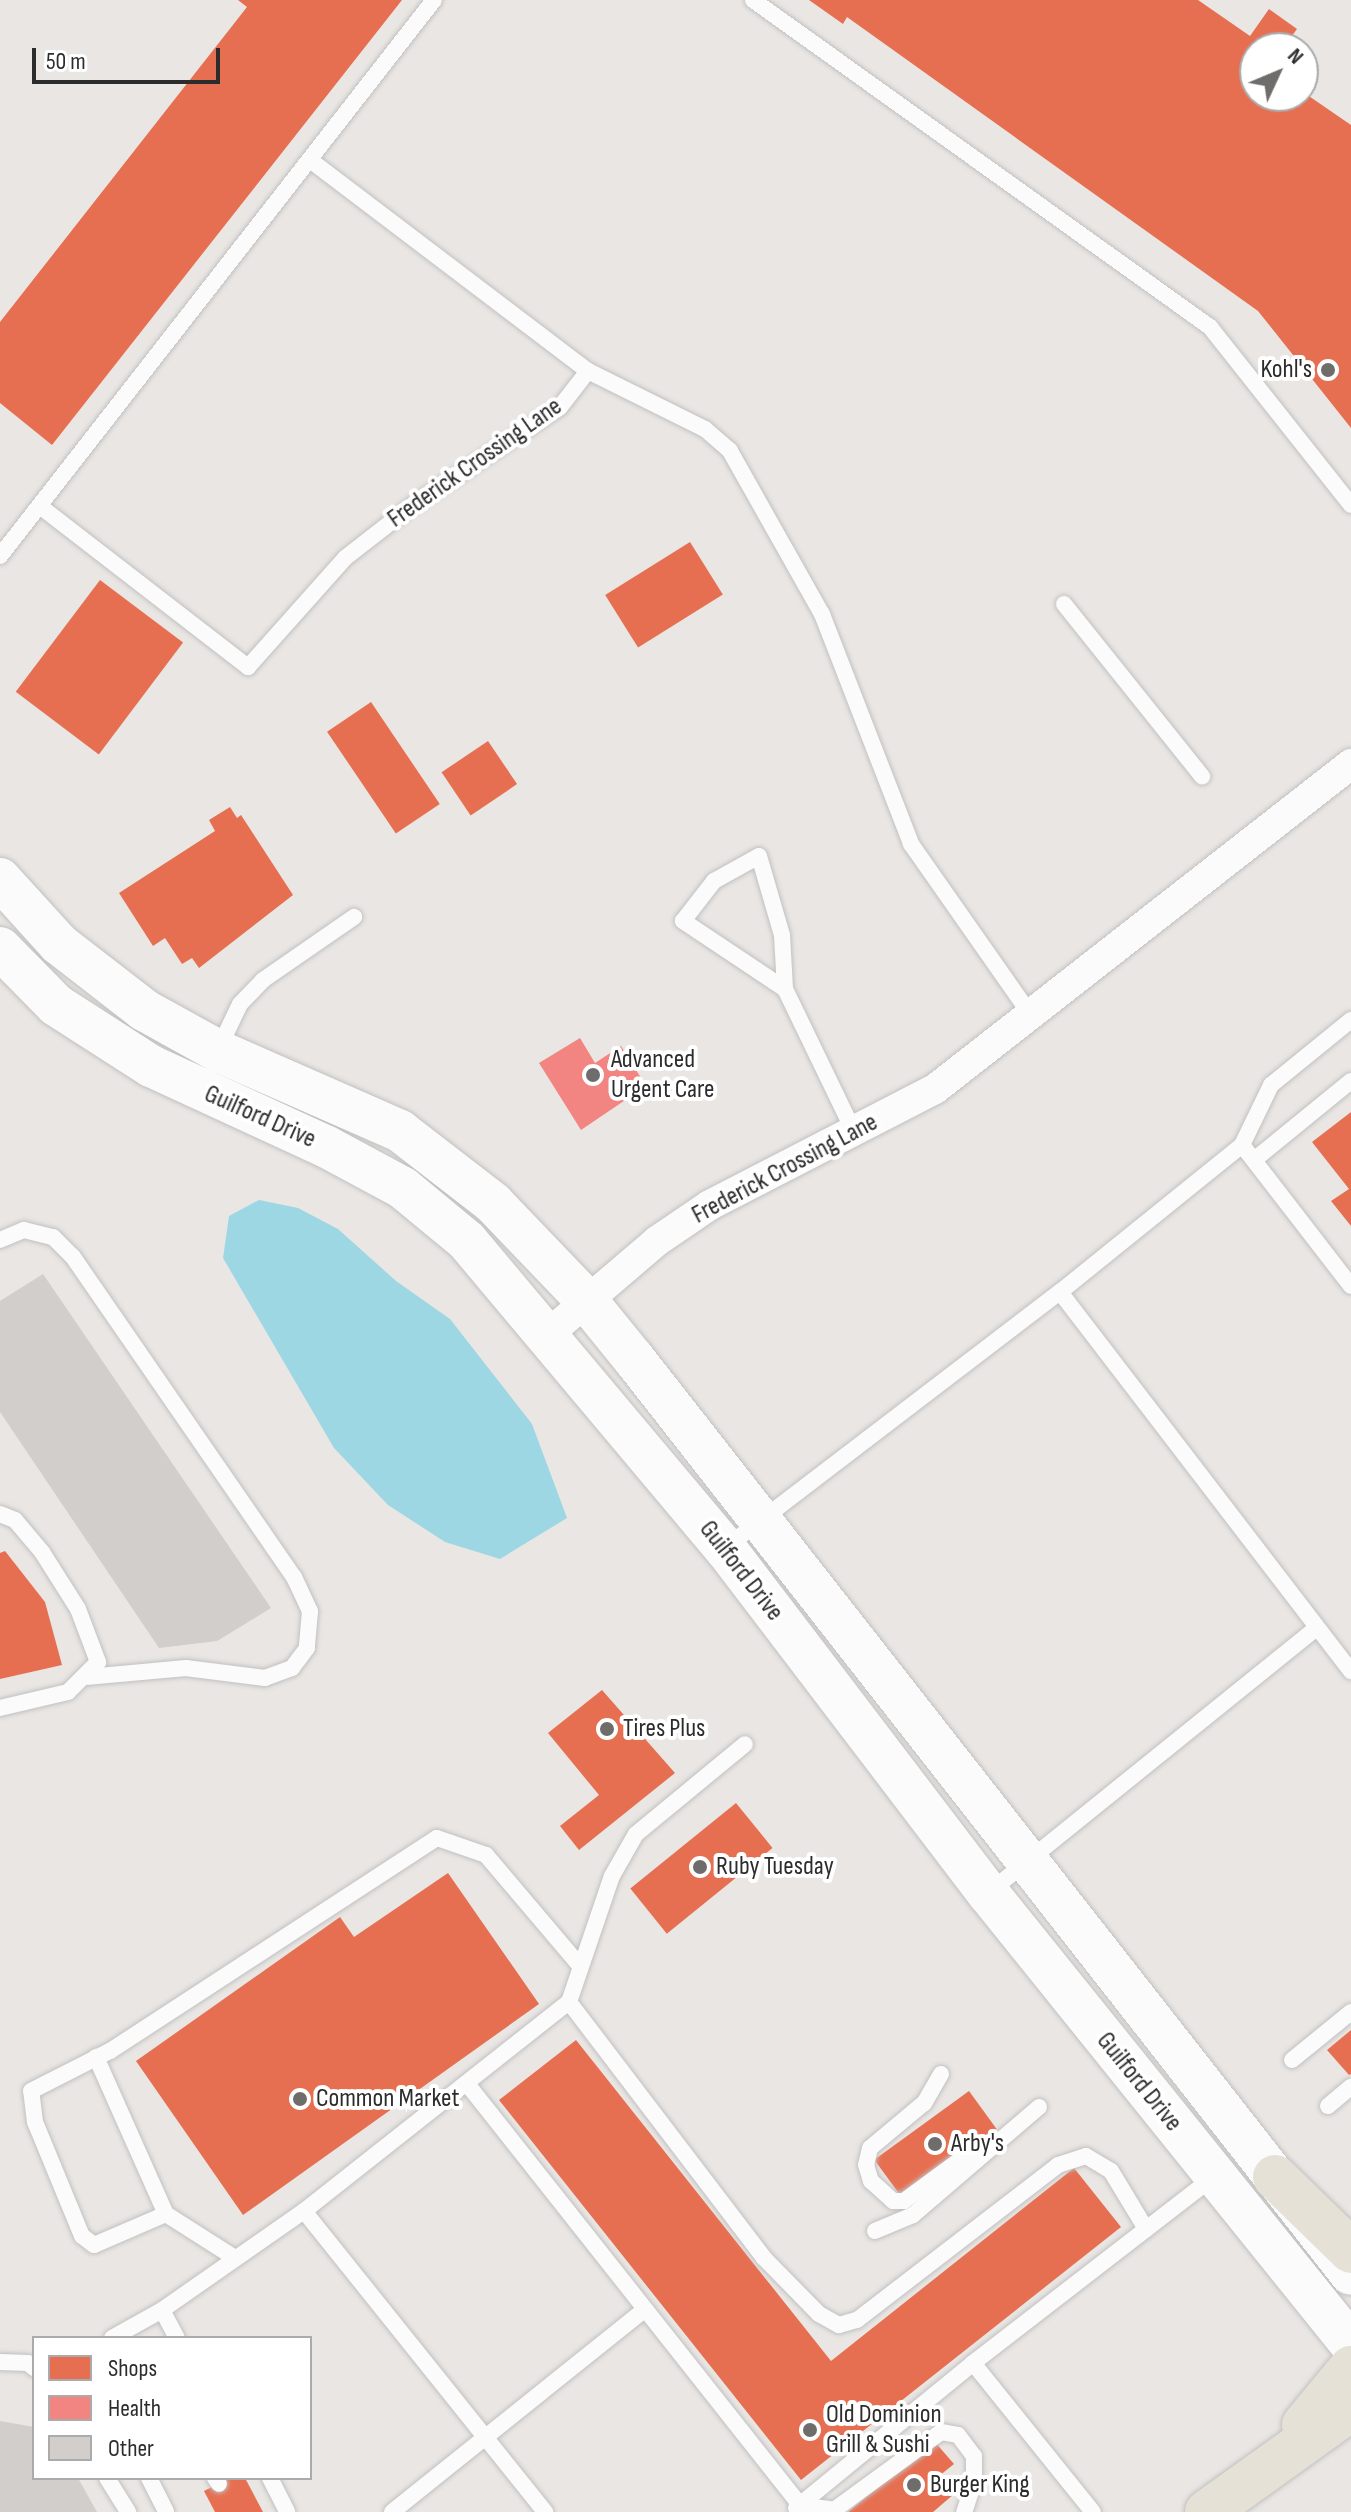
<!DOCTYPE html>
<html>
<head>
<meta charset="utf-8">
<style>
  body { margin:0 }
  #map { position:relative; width:1351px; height:2512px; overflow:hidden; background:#e9e6e3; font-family:"Sofia Sans Condensed",sans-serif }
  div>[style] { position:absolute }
  .water>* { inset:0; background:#9dd7e4 }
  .shops>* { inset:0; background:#e76f51; transform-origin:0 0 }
  .health>* { inset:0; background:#f28482 }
  .building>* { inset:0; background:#d1cecc }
  .roads { filter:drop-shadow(0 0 2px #c2c1c1) drop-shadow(0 0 2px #c2c1c1) }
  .lane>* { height:16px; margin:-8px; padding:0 8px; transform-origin:8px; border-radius:8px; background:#fcfbfb }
  .street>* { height:30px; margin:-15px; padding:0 15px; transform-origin:15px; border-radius:15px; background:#fcfbfb }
  .secondary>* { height:42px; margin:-21px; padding:0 21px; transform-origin:21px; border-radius:21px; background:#fcfbfb }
  .primary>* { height:44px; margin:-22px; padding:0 22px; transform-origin:22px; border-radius:22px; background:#e6e1d6 }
  .dots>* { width:22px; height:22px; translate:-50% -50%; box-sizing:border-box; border:4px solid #fff; border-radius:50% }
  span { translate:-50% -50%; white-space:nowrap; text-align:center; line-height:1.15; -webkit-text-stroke:8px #fff; paint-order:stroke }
  .poi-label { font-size:26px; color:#2c2c2c }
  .right { translate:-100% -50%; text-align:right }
  .left { translate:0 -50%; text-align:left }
  .street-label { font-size:26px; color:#2c2c2c }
  .legend { position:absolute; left:32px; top:2336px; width:280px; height:144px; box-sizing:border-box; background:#fff; border:2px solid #ababab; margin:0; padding:10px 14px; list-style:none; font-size:24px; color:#2c2c2c }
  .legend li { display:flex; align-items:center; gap:16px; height:40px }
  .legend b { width:40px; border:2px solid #ababab }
  .north { position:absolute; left:1239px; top:32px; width:80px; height:80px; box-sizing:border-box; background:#fff; border:2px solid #ababab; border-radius:50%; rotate:46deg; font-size:22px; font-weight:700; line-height:32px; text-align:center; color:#2c2c2c }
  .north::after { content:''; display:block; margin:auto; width:28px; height:36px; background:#6e6d6c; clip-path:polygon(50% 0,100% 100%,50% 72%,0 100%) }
  .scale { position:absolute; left:32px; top:48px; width:188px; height:36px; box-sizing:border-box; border:4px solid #2c2c2c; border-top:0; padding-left:10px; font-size:24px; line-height:28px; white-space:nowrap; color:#2c2c2c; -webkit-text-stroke:6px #fff; paint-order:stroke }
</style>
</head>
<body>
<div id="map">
  <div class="water">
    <i style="clip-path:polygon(259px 1200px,298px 1208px,338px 1229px,396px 1281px,450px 1319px,532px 1424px,567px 1518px,500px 1559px,445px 1542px,388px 1505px,334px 1448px,223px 1258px,229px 1216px)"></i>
  </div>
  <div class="shops">
    <i style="clip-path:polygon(238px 0,402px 0,52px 445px,0 403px,0 322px,247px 7px)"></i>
    <i style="clip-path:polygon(809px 0,1198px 0,1250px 36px,1269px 9px,1297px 29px,1283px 48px,1255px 48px,1255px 96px,1303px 96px,1303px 92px,1351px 125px,1351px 428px,1258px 311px,847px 17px,843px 24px)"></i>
    <i style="left:690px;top:542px;width:62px;height:100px;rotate:58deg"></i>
    <i style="left:100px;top:580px;width:104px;height:140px;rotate:37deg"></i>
    <i style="left:371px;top:702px;width:123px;height:53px;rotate:56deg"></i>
    <i style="left:488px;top:741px;width:52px;height:56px;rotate:56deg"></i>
    <i style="clip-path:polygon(230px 807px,237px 818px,241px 815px,293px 895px,199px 968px,192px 958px,182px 964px,165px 938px,153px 946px,119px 893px,215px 831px,209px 820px)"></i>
    <i style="clip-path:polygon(1351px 1112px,1351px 1226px,1331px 1201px,1349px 1189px,1312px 1142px)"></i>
    <i style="clip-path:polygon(5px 1551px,45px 1602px,62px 1665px,0 1679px,0 1553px)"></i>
    <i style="clip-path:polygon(602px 1690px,675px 1773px,579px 1850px,560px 1826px,599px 1795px,548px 1733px)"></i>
    <i style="left:736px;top:1803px;width:58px;height:136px;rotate:51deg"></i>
    <i style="clip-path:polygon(448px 1873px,539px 2004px,243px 2215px,136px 2061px,340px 1917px,354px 1937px)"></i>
    <i style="clip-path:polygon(1351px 2030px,1351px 2074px,1349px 2075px,1327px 2050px)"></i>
    <i style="clip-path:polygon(576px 2040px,831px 2361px,1074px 2168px,1121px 2227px,801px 2480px,499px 2100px)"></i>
    <i style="left:969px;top:2091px;width:47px;height:117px;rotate:54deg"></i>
    <i style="clip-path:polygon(934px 2441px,954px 2464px,939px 2476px,954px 2494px,933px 2512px,848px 2512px)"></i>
    <i style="clip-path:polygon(230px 2478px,245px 2478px,263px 2512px,215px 2512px,204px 2491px)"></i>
  </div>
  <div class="health">
    <i style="clip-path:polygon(580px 1038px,595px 1063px,621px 1046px,646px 1086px,581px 1130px,539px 1063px)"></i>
  </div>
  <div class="building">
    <i style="clip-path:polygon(43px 1274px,271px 1608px,217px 1641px,159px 1648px,0 1412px,0 1301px)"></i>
    <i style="clip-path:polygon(0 2421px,34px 2427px,34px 2478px,78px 2478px,97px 2512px,0 2512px)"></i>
  </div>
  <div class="roads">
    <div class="lane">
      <i style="left:753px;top:0;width:562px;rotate:35.59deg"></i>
      <i style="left:1210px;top:327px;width:227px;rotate:51.6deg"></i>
      <i style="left:310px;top:160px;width:349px;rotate:37.2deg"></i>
      <i style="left:588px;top:371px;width:131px;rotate:26.4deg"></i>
      <i style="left:705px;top:429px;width:33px;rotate:41deg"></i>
      <i style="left:730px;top:451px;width:187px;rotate:60.6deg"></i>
      <i style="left:822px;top:614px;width:247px;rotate:68.8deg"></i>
      <i style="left:911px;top:844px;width:208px;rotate:55deg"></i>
      <i style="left:41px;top:507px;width:262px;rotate:37.7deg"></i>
      <i style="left:248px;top:667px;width:146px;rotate:-48.3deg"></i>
      <i style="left:345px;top:558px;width:86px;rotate:-37.9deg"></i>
      <i style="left:413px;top:505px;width:177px;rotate:-33.7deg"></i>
      <i style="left:560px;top:407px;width:46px;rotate:-52.1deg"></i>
      <i style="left:0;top:556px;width:705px;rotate:-52.03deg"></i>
      <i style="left:1064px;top:604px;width:221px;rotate:51.3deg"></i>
      <i style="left:785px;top:989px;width:123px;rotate:-146.3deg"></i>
      <i style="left:683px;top:921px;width:51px;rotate:-52.2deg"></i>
      <i style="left:714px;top:881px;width:51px;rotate:-29.1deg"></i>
      <i style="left:759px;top:856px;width:82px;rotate:73.8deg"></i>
      <i style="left:782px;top:935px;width:54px;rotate:86.8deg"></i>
      <i style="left:785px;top:989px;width:161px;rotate:64.2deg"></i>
      <i style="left:217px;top:1052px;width:53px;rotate:-64.4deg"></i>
      <i style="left:240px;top:1004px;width:33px;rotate:-46deg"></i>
      <i style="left:263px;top:980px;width:111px;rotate:-34.7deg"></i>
      <i style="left:1242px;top:1145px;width:178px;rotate:52.3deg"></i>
      <i style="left:1254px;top:1160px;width:125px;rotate:-39.2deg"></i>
      <i style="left:0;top:1240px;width:26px;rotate:-23deg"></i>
      <i style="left:24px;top:1230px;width:30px;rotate:14deg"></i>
      <i style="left:53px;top:1237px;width:28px;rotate:45deg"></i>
      <i style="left:73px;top:1257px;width:389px;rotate:55.4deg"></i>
      <i style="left:294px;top:1577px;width:38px;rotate:65deg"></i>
      <i style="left:310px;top:1611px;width:37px;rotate:95deg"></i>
      <i style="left:307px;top:1648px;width:25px;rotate:127deg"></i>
      <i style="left:292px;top:1668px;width:29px;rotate:160deg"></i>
      <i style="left:265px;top:1678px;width:80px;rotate:-172.8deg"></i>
      <i style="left:186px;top:1668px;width:98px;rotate:174.8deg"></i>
      <i style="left:1060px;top:1292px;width:478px;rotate:52.5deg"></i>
      <i style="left:0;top:1514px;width:16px;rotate:22deg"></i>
      <i style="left:15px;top:1520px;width:42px;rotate:49.8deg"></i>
      <i style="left:42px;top:1552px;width:67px;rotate:57.7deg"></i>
      <i style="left:78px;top:1609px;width:57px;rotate:69.3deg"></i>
      <i style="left:98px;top:1662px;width:42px;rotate:135deg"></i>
      <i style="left:68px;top:1692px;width:70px;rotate:166.8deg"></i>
      <i style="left:726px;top:1547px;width:420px;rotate:-37.4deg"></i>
      <i style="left:1060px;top:1292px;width:234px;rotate:-38.9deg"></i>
      <i style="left:1242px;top:1145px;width:67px;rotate:-64.2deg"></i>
      <i style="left:1271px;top:1085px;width:103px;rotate:-39.1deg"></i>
      <i style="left:988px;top:1893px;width:422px;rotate:-38.9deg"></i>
      <i style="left:569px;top:2002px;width:320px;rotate:52.7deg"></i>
      <i style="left:763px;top:2257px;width:80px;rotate:45.5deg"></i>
      <i style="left:819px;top:2314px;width:23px;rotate:29deg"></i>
      <i style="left:839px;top:2325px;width:19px;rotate:-16deg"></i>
      <i style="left:857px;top:2320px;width:254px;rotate:-37.6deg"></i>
      <i style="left:1058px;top:2165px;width:29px;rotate:-18deg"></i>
      <i style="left:1086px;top:2156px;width:29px;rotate:31deg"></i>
      <i style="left:1111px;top:2171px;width:68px;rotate:58.9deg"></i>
      <i style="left:96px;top:2057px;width:172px;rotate:66deg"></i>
      <i style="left:1292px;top:2060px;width:76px;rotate:-39.1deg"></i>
      <i style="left:941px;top:2074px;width:34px;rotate:120deg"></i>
      <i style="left:924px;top:2103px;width:70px;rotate:140.2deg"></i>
      <i style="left:870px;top:2148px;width:17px;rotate:103deg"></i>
      <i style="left:866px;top:2165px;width:17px;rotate:73deg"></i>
      <i style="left:871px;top:2181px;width:30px;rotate:42deg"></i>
      <i style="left:893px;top:2201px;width:11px"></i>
      <i style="left:904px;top:2201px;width:89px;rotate:-36.4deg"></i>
      <i style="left:976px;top:2148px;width:21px;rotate:-11deg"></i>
      <i style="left:468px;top:2085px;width:535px;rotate:51.67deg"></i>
      <i style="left:800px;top:2505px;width:34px;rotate:8deg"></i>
      <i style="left:834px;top:2510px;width:132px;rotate:-36.1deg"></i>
      <i style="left:941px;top:2432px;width:17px;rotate:10deg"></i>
      <i style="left:958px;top:2435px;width:26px;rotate:53deg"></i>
      <i style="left:974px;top:2456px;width:26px;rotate:90deg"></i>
      <i style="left:974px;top:2482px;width:32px;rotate:108deg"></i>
      <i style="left:1328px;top:2106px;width:30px;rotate:-40deg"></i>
      <i style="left:304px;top:2211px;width:386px;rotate:51.3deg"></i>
      <i style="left:875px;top:2231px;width:41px;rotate:-22.8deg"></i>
      <i style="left:913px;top:2215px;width:166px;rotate:-40.6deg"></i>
      <i style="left:235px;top:2258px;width:82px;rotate:-147.5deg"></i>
      <i style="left:166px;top:2214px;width:78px;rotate:156.7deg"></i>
      <i style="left:94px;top:2245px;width:15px;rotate:-143deg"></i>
      <i style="left:82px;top:2236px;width:123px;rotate:-112.4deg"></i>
      <i style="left:35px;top:2122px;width:31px;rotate:-97deg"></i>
      <i style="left:31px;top:2091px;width:89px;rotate:-26.9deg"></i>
      <i style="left:110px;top:2051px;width:390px;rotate:-33.1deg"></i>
      <i style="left:437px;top:1838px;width:52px;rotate:19.1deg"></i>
      <i style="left:486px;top:1855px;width:145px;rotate:49.7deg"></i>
      <i style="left:162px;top:2310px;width:32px;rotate:62deg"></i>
      <i style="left:112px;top:2338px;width:57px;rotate:-29.2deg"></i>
      <i style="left:162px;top:2310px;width:173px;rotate:-34.9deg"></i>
      <i style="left:304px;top:2211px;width:337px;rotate:-38.3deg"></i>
      <i style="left:569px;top:2002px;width:133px;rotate:-71.2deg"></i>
      <i style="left:612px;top:1876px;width:48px;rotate:-60.3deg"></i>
      <i style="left:636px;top:1834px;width:141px;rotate:-39.5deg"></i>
      <i style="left:0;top:2362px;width:28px;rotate:2deg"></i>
      <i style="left:28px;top:2363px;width:8px;rotate:40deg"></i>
      <i style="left:973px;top:2363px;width:191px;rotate:51.2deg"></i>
      <i style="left:107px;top:2478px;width:40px;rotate:58deg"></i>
      <i style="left:149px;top:2478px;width:38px;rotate:63deg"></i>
      <i style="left:215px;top:2478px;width:7px;rotate:56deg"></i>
      <i style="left:270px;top:2478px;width:38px;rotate:63deg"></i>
      <i style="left:796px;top:2508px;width:229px;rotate:-39.3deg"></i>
      <i style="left:973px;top:2363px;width:304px;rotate:-37.7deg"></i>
      <i style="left:392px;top:2512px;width:323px;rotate:-38.7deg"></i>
    </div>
    <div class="street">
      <i style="left:547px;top:1335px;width:145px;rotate:-40.5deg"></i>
      <i style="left:657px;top:1241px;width:64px;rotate:-34.2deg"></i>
      <i style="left:710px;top:1205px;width:253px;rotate:-27.3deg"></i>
      <i style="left:935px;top:1089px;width:528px;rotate:-38deg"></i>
    </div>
    <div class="secondary">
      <i style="left:0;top:879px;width:88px;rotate:47.8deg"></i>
      <i style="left:59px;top:944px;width:108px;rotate:37.8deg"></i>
      <i style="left:144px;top:1010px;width:85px;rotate:29deg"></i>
      <i style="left:218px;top:1051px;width:199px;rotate:23.7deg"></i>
      <i style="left:400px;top:1131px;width:118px;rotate:37.7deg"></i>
      <i style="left:493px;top:1203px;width:134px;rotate:46.2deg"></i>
      <i style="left:586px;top:1300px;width:76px;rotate:50.9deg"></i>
      <i style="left:634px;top:1359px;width:1162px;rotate:51.92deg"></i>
      <i style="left:0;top:948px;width:80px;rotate:45.5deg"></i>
      <i style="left:56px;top:1005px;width:113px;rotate:32.7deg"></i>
      <i style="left:151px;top:1066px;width:194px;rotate:24.7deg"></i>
      <i style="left:327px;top:1147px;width:86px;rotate:28.3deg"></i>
      <i style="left:403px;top:1188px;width:83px;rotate:39.6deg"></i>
      <i style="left:467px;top:1241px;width:401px;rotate:50deg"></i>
      <i style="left:725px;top:1548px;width:434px;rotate:52.7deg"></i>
      <i style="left:988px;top:1893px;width:579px;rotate:51.17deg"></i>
    </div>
    <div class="primary">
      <i style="left:1275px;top:2177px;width:106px;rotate:44.2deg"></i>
      <i style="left:1304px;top:2425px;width:74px;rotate:-50.5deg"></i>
      <i style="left:1207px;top:2512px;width:177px;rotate:-35.6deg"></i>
    </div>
  </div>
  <div class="dots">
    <i style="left:1328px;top:370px;background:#6e6d6c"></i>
    <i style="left:593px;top:1075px;background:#6e6d6c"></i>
    <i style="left:607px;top:1729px;background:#6e6d6c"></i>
    <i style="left:700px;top:1867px;background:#6e6d6c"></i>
    <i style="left:300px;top:2099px;background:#6e6d6c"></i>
    <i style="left:935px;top:2144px;background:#6e6d6c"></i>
    <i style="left:810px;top:2430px;background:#6e6d6c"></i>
    <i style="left:914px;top:2485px;background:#6e6d6c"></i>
  </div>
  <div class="poi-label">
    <span class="right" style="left:1312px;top:370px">Kohl's</span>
    <span class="left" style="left:611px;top:1075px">Advanced<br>Urgent Care</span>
    <span class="left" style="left:623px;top:1729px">Tires Plus</span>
    <span class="left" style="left:716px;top:1867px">Ruby Tuesday</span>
    <span class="left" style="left:316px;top:2099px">Common Market</span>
    <span class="left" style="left:951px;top:2144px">Arby's</span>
    <span class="left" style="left:826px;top:2430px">Old Dominion<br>Grill &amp; Sushi</span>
    <span class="left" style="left:930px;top:2485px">Burger King</span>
  </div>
  <div class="street-label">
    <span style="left:475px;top:463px;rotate:-35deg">Frederick Crossing Lane</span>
    <span style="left:260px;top:1117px;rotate:24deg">Guilford Drive</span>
    <span style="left:785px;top:1169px;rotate:-28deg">Frederick Crossing Lane</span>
    <span style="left:741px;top:1571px;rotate:52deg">Guilford Drive</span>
    <span style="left:1139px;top:2082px;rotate:51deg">Guilford Drive</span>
  </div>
  <ul class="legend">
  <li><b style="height:22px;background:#e76f51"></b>Shops</li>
  <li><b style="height:22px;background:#f28482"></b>Health</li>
  <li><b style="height:22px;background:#d1cecc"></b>Other</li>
  </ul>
  <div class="north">N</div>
  <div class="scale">50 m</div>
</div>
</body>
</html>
